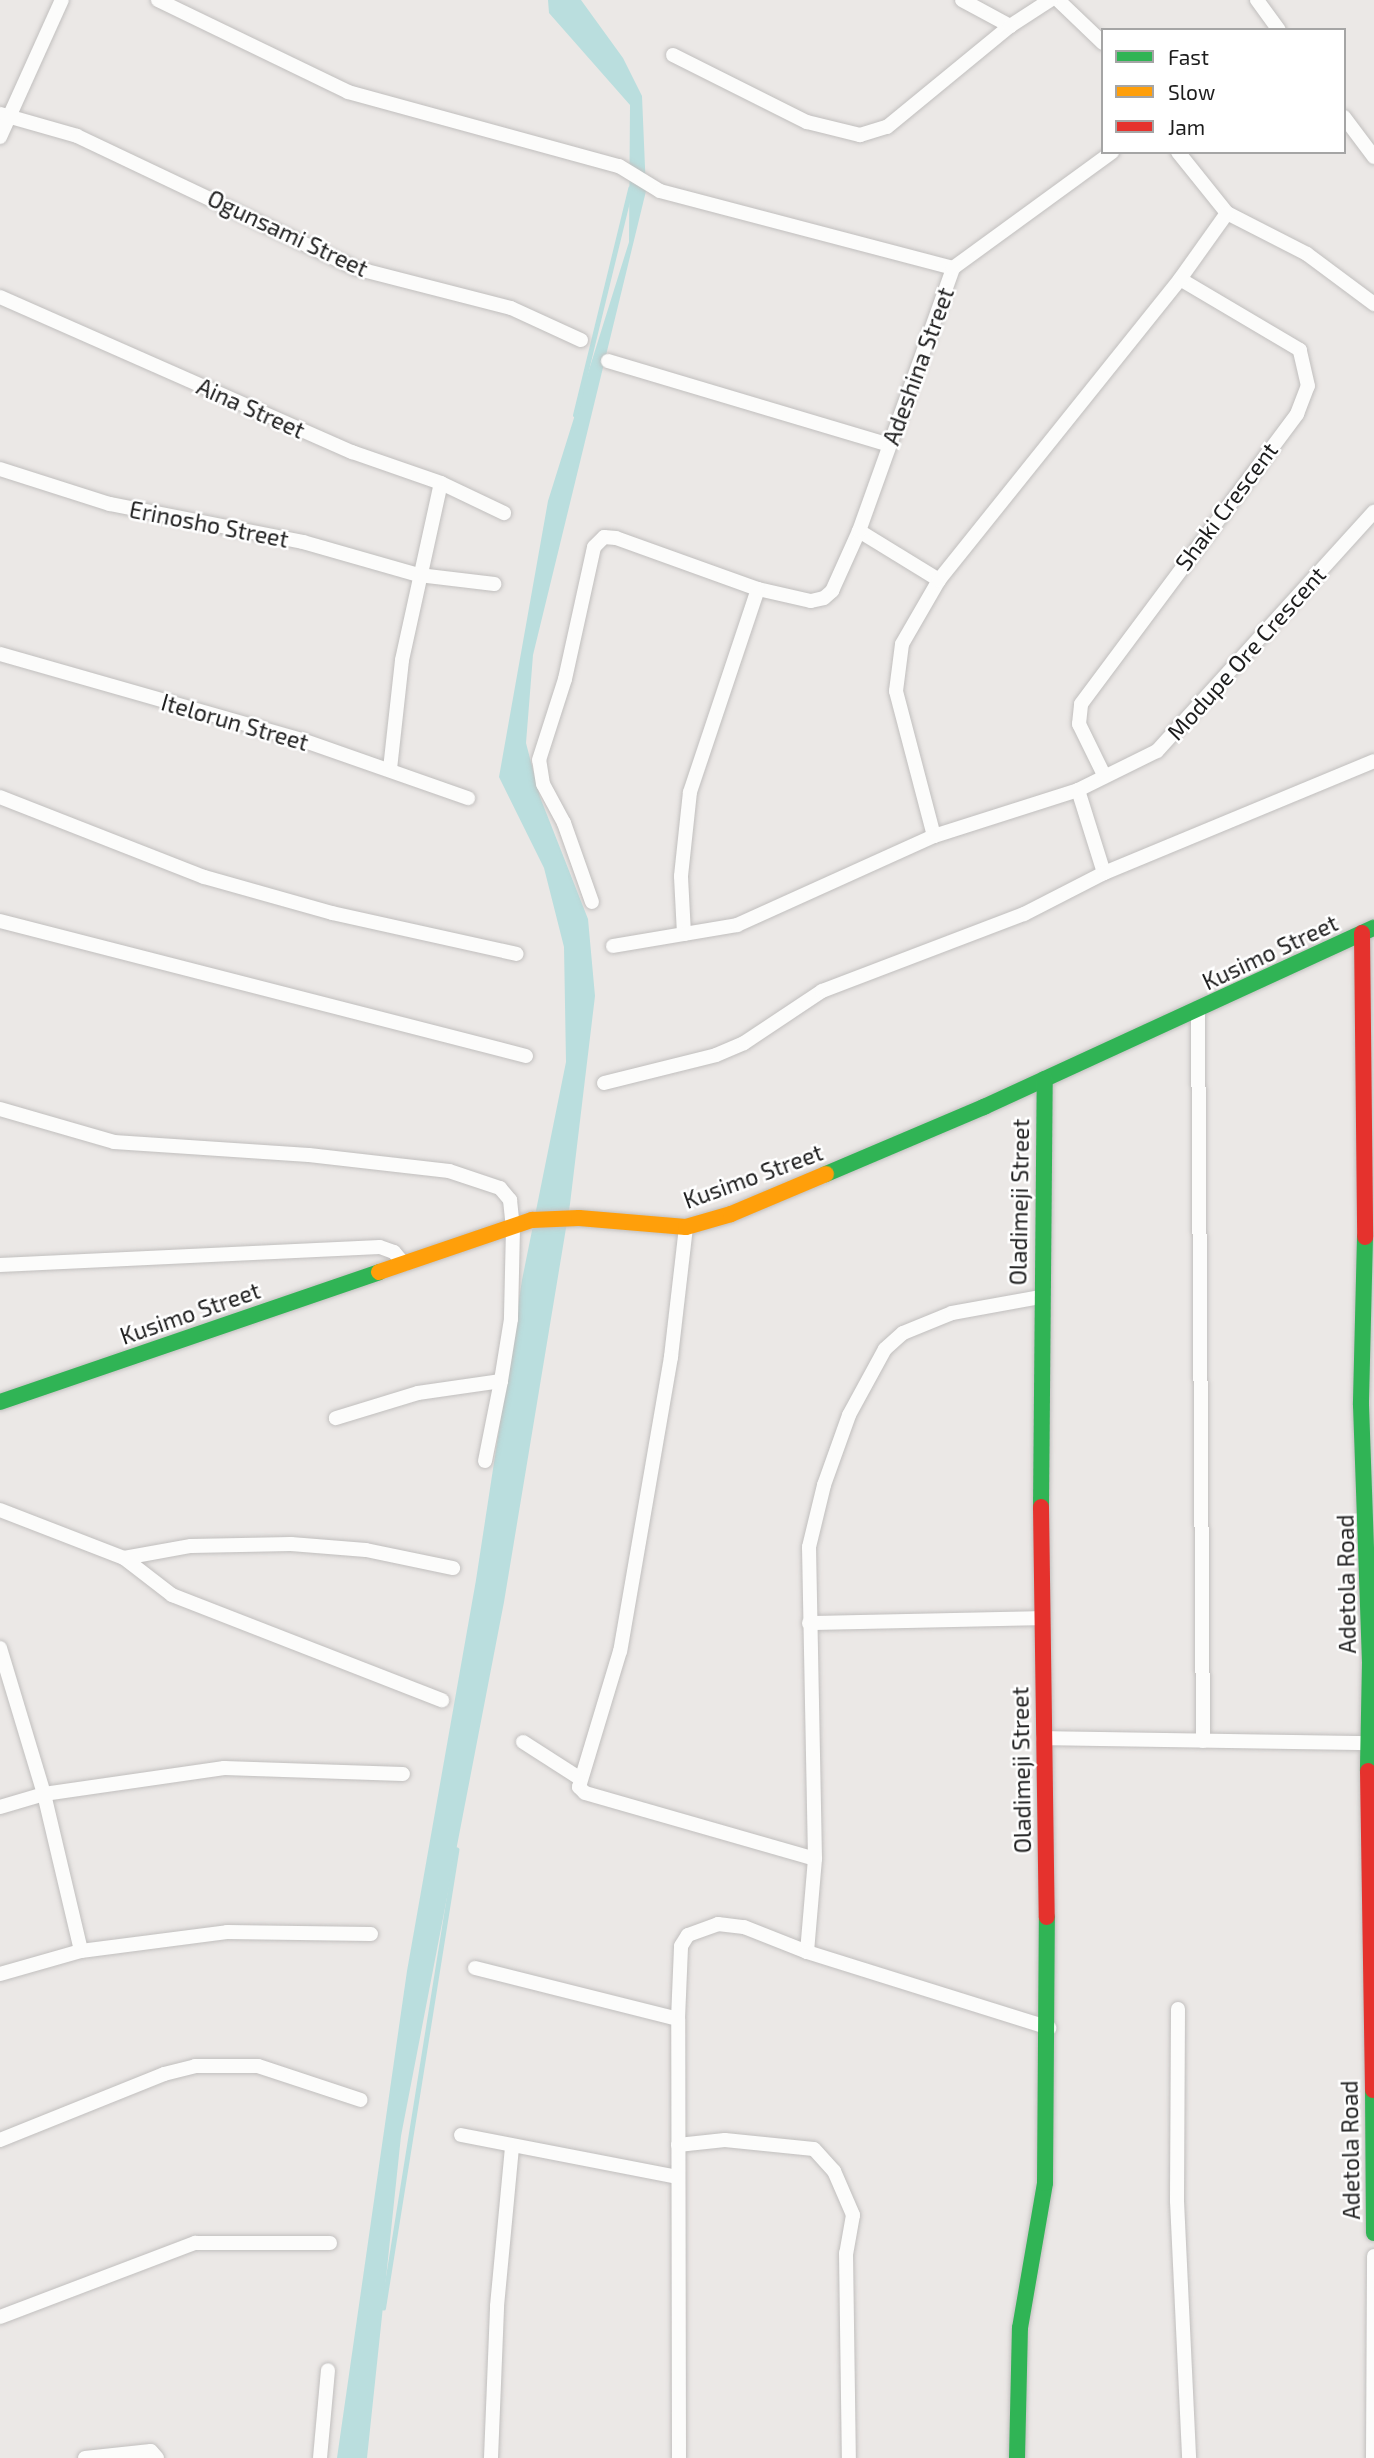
<!DOCTYPE html>
<html>
<head>
<meta charset="utf-8">
<style>
  body { margin:0 }
  #map { position:relative; width:1374px; height:2458px; overflow:hidden; background:#ebe8e6; font-family:"Exo 2",sans-serif }
  div>[style] { position:absolute }
  .water>* { inset:0; background:#badede }
  .stream>* { height:4.5px; margin:-2.25px; padding:0 2.25px; transform-origin:2.25px; border-radius:2.25px; background:#badede }
  .roads { filter:drop-shadow(0 0 2px #c1bfbe) drop-shadow(0 0 2px #c1bfbe) }
  .street>* { height:14px; margin:-7px; padding:0 7px; transform-origin:7px; border-radius:7px; background:#fcfcfb }
  .fast>* { height:16px; margin:-8px; padding:0 8px; transform-origin:8px; border-radius:8px; background:#30b455 }
  .slow>* { height:16px; margin:-8px; padding:0 8px; transform-origin:8px; border-radius:8px; background:#ff9f0a }
  .jam>* { height:16px; margin:-8px; padding:0 8px; transform-origin:8px; border-radius:8px; background:#e5322d }
  span { translate:-50% -50%; white-space:nowrap; text-align:center; line-height:1.15; -webkit-text-stroke:5px #fff; paint-order:stroke }
  .street-label { font-size:23px; color:#1d1d1d }
  .legend { position:absolute; left:1101px; top:28px; width:245px; height:126px; box-sizing:border-box; background:#fff; border:2px solid #a5a5a5; margin:0; padding:9px 12px; list-style:none; font-size:21px; color:#1d1d1d }
  .legend li { display:flex; align-items:center; gap:14px; height:35px }
  .legend b { width:35px; border:2px solid #a5a5a5 }
</style>
</head>
<body>
<div id="map">
  <div class="water">
    <i style="clip-path:polygon(548px 0,581px 0,623px 58px,642px 96px,646px 191px,533px 655px,526px 743px,540px 797px,588px 919px,595px 996px,570px 1204px,504px 1602px,401px 2136px,367px 2458px,337px 2458px,407px 1971px,476px 1580px,522px 1280px,566px 1062px,564px 947px,544px 868px,499px 777px,548px 501px,629px 242px,630px 105px,549px 13px)"></i>
  </div>
  <div class="stream">
    <i style="left:575px;top:415px;width:233px;rotate:-76.3deg"></i>
    <i style="left:383px;top:2308px;width:464px;rotate:-80.9deg"></i>
  </div>
  <div class="roads">
    <div class="street">
      <i style="left:158px;top:0;width:211px;rotate:25.8deg"></i>
      <i style="left:348px;top:92px;width:281px;rotate:15.3deg"></i>
      <i style="left:619px;top:166px;width:48px;rotate:31.4deg"></i>
      <i style="left:660px;top:191px;width:303px;rotate:14.7deg"></i>
      <i style="left:962px;top:0;width:55px;rotate:28.4deg"></i>
      <i style="left:1058px;top:0;width:62px;rotate:43.7deg"></i>
      <i style="left:1257px;top:0;width:37px;rotate:54deg"></i>
      <i style="left:673px;top:55px;width:150px;rotate:26.6deg"></i>
      <i style="left:807px;top:122px;width:55px;rotate:13.8deg"></i>
      <i style="left:860px;top:135px;width:28px;rotate:-17deg"></i>
      <i style="left:887px;top:127px;width:159px;rotate:-39.4deg"></i>
      <i style="left:1010px;top:26px;width:48px;rotate:-33deg"></i>
      <i style="left:0;top:114px;width:80px;rotate:15.9deg"></i>
      <i style="left:77px;top:136px;width:308px;rotate:25.4deg"></i>
      <i style="left:355px;top:268px;width:161px;rotate:14.4deg"></i>
      <i style="left:511px;top:308px;width:77px;rotate:24.6deg"></i>
      <i style="left:1344px;top:117px;width:50px;rotate:53.1deg"></i>
      <i style="left:0;top:137px;width:150px;rotate:-65.7deg"></i>
      <i style="left:1178px;top:152px;width:78px;rotate:51.2deg"></i>
      <i style="left:1227px;top:213px;width:90px;rotate:27.1deg"></i>
      <i style="left:1307px;top:254px;width:84px;rotate:36.7deg"></i>
      <i style="left:0;top:297px;width:385px;rotate:23.8deg"></i>
      <i style="left:352px;top:452px;width:94px;rotate:19.2deg"></i>
      <i style="left:441px;top:483px;width:70px;rotate:25.5deg"></i>
      <i style="left:608px;top:361px;width:293px;rotate:16.6deg"></i>
      <i style="left:0;top:469px;width:115px;rotate:17.7deg"></i>
      <i style="left:110px;top:504px;width:197px;rotate:11.1deg"></i>
      <i style="left:303px;top:542px;width:121px;rotate:15.9deg"></i>
      <i style="left:419px;top:575px;width:76px;rotate:6.8deg"></i>
      <i style="left:859px;top:531px;width:94px;rotate:31.5deg"></i>
      <i style="left:0;top:654px;width:314px;rotate:15.9deg"></i>
      <i style="left:302px;top:740px;width:176px;rotate:19.3deg"></i>
      <i style="left:390px;top:769px;width:110px;rotate:-83.7deg"></i>
      <i style="left:402px;top:660px;width:181px;rotate:-77.6deg"></i>
      <i style="left:1104px;top:775px;width:57px;rotate:-116.1deg"></i>
      <i style="left:1079px;top:724px;width:20px;rotate:-84deg"></i>
      <i style="left:1081px;top:704px;width:362px;rotate:-53.3deg"></i>
      <i style="left:1297px;top:414px;width:30px;rotate:-69deg"></i>
      <i style="left:1308px;top:386px;width:37px;rotate:-103deg"></i>
      <i style="left:1300px;top:350px;width:139px;rotate:-149.4deg"></i>
      <i style="left:1078px;top:790px;width:87px;rotate:72.6deg"></i>
      <i style="left:0;top:797px;width:219px;rotate:21.4deg"></i>
      <i style="left:204px;top:877px;width:133px;rotate:15.7deg"></i>
      <i style="left:332px;top:913px;width:189px;rotate:12.5deg"></i>
      <i style="left:934px;top:836px;width:150px;rotate:-104.7deg"></i>
      <i style="left:896px;top:691px;width:47px;rotate:-82.7deg"></i>
      <i style="left:902px;top:644px;width:74px;rotate:-60deg"></i>
      <i style="left:939px;top:580px;width:386px;rotate:-51.3deg"></i>
      <i style="left:1180px;top:279px;width:81px;rotate:-54.5deg"></i>
      <i style="left:592px;top:902px;width:84px;rotate:-109.5deg"></i>
      <i style="left:564px;top:823px;width:44px;rotate:-118.3deg"></i>
      <i style="left:543px;top:784px;width:24px;rotate:-99deg"></i>
      <i style="left:539px;top:760px;width:85px;rotate:-72.2deg"></i>
      <i style="left:565px;top:679px;width:135px;rotate:-77.6deg"></i>
      <i style="left:594px;top:547px;width:14px;rotate:-45deg"></i>
      <i style="left:604px;top:537px;width:12px;rotate:5deg"></i>
      <i style="left:616px;top:538px;width:151px;rotate:19.8deg"></i>
      <i style="left:758px;top:589px;width:54px;rotate:12.8deg"></i>
      <i style="left:811px;top:601px;width:13px;rotate:-13deg"></i>
      <i style="left:824px;top:598px;width:11px;rotate:-41deg"></i>
      <i style="left:832px;top:591px;width:66px;rotate:-65.8deg"></i>
      <i style="left:859px;top:531px;width:279px;rotate:-70.3deg"></i>
      <i style="left:953px;top:268px;width:197px;rotate:-36.1deg"></i>
      <i style="left:0;top:921px;width:543px;rotate:14.39deg"></i>
      <i style="left:684px;top:934px;width:58px;rotate:-93deg"></i>
      <i style="left:681px;top:876px;width:84px;rotate:-83.9deg"></i>
      <i style="left:690px;top:792px;width:214px;rotate:-71.5deg"></i>
      <i style="left:613px;top:946px;width:126px;rotate:-9.6deg"></i>
      <i style="left:737px;top:925px;width:216px;rotate:-24.3deg"></i>
      <i style="left:934px;top:836px;width:151px;rotate:-17.7deg"></i>
      <i style="left:1078px;top:790px;width:88px;rotate:-26.3deg"></i>
      <i style="left:1157px;top:751px;width:323px;rotate:-47.8deg"></i>
      <i style="left:1198px;top:1011px;width:730px;rotate:89.61deg"></i>
      <i style="left:604px;top:1083px;width:115px;rotate:-14deg"></i>
      <i style="left:716px;top:1055px;width:30px;rotate:-23deg"></i>
      <i style="left:744px;top:1043px;width:94px;rotate:-33.7deg"></i>
      <i style="left:822px;top:991px;width:216px;rotate:-20.9deg"></i>
      <i style="left:1024px;top:914px;width:90px;rotate:-27.1deg"></i>
      <i style="left:1104px;top:873px;width:292px;rotate:-22.5deg"></i>
      <i style="left:0;top:1109px;width:119px;rotate:16.1deg"></i>
      <i style="left:114px;top:1142px;width:195px;rotate:3.8deg"></i>
      <i style="left:309px;top:1155px;width:141px;rotate:6.5deg"></i>
      <i style="left:449px;top:1171px;width:54px;rotate:18.4deg"></i>
      <i style="left:500px;top:1188px;width:16px;rotate:50deg"></i>
      <i style="left:510px;top:1200px;width:28px;rotate:84deg"></i>
      <i style="left:513px;top:1228px;width:91px;rotate:91.3deg"></i>
      <i style="left:511px;top:1319px;width:63px;rotate:99.2deg"></i>
      <i style="left:501px;top:1381px;width:84px;rotate:171.8deg"></i>
      <i style="left:418px;top:1393px;width:86px;rotate:163deg"></i>
      <i style="left:686px;top:1227px;width:131px;rotate:96.6deg"></i>
      <i style="left:671px;top:1357px;width:298px;rotate:99.8deg"></i>
      <i style="left:620px;top:1651px;width:142px;rotate:106.8deg"></i>
      <i style="left:579px;top:1787px;width:8px;rotate:45deg"></i>
      <i style="left:585px;top:1793px;width:239px;rotate:16deg"></i>
      <i style="left:0;top:1265px;width:380px;rotate:-2.7deg"></i>
      <i style="left:380px;top:1247px;width:15px;rotate:20deg"></i>
      <i style="left:394px;top:1252px;width:16px;rotate:50deg"></i>
      <i style="left:485px;top:1461px;width:82px;rotate:-78.7deg"></i>
      <i style="left:0;top:1510px;width:133px;rotate:21.2deg"></i>
      <i style="left:124px;top:1558px;width:61px;rotate:37.6deg"></i>
      <i style="left:172px;top:1595px;width:290px;rotate:21.3deg"></i>
      <i style="left:124px;top:1558px;width:68px;rotate:-10.2deg"></i>
      <i style="left:191px;top:1546px;width:100px;rotate:-1.1deg"></i>
      <i style="left:291px;top:1544px;width:75px;rotate:4.6deg"></i>
      <i style="left:366px;top:1550px;width:89px;rotate:11.7deg"></i>
      <i style="left:809px;top:1623px;width:231px;rotate:-1.2deg"></i>
      <i style="left:0;top:1648px;width:152px;rotate:73.2deg"></i>
      <i style="left:44px;top:1794px;width:161px;rotate:76.7deg"></i>
      <i style="left:1043px;top:1738px;width:323px;rotate:0.9deg"></i>
      <i style="left:523px;top:1742px;width:67px;rotate:32.7deg"></i>
      <i style="left:0;top:1807px;width:46px;rotate:-16.5deg"></i>
      <i style="left:44px;top:1794px;width:182px;rotate:-8.2deg"></i>
      <i style="left:224px;top:1768px;width:179px;rotate:1.9deg"></i>
      <i style="left:807px;top:1952px;width:93px;rotate:-85.1deg"></i>
      <i style="left:815px;top:1859px;width:312px;rotate:-91.1deg"></i>
      <i style="left:809px;top:1547px;width:64px;rotate:-76.4deg"></i>
      <i style="left:824px;top:1485px;width:74px;rotate:-70.3deg"></i>
      <i style="left:849px;top:1415px;width:75px;rotate:-61.4deg"></i>
      <i style="left:885px;top:1349px;width:24px;rotate:-42deg"></i>
      <i style="left:903px;top:1333px;width:53px;rotate:-22.2deg"></i>
      <i style="left:952px;top:1313px;width:89px;rotate:-10.3deg"></i>
      <i style="left:475px;top:1968px;width:209px;rotate:14.1deg"></i>
      <i style="left:0;top:1974px;width:84px;rotate:-15.9deg"></i>
      <i style="left:81px;top:1951px;width:147px;rotate:-7.4deg"></i>
      <i style="left:227px;top:1932px;width:144px;rotate:0.8deg"></i>
      <i style="left:1178px;top:2009px;width:192px;rotate:90.3deg"></i>
      <i style="left:1177px;top:2201px;width:257px;rotate:87.3deg"></i>
      <i style="left:461px;top:2135px;width:220px;rotate:11deg"></i>
      <i style="left:0;top:2140px;width:177px;rotate:-21.9deg"></i>
      <i style="left:164px;top:2074px;width:32px;rotate:-14deg"></i>
      <i style="left:195px;top:2066px;width:63px"></i>
      <i style="left:258px;top:2066px;width:108px;rotate:18.3deg"></i>
      <i style="left:678px;top:2145px;width:47px;rotate:-6.1deg"></i>
      <i style="left:725px;top:2140px;width:89px;rotate:5.8deg"></i>
      <i style="left:814px;top:2149px;width:30px;rotate:48deg"></i>
      <i style="left:834px;top:2171px;width:48px;rotate:66.6deg"></i>
      <i style="left:853px;top:2215px;width:39px;rotate:100deg"></i>
      <i style="left:846px;top:2253px;width:205px;rotate:89.2deg"></i>
      <i style="left:0;top:2317px;width:209px;rotate:-20.8deg"></i>
      <i style="left:195px;top:2243px;width:135px"></i>
      <i style="left:85px;top:2458px;width:66px;rotate:-6.1deg"></i>
      <i style="left:151px;top:2451px;width:9px;rotate:49deg"></i>
      <i style="left:320px;top:2458px;width:88px;rotate:-84.8deg"></i>
      <i style="left:491px;top:2458px;width:152px;rotate:-87.7deg"></i>
      <i style="left:497px;top:2306px;width:161px;rotate:-84.6deg"></i>
      <i style="left:679px;top:2458px;width:439px;rotate:-90.1deg"></i>
      <i style="left:678px;top:2019px;width:73px;rotate:-87.6deg"></i>
      <i style="left:681px;top:1946px;width:13px;rotate:-58deg"></i>
      <i style="left:688px;top:1935px;width:32px;rotate:-20deg"></i>
      <i style="left:718px;top:1924px;width:26px;rotate:7deg"></i>
      <i style="left:744px;top:1927px;width:68px;rotate:21.6deg"></i>
      <i style="left:807px;top:1952px;width:254px;rotate:17.4deg"></i>
      <i style="left:1373px;top:2458px;width:202px;rotate:-89.7deg"></i>
    </div>
    <div class="fast">
      <i style="left:826px;top:1174px;width:172px;rotate:-23deg"></i>
      <i style="left:984px;top:1107px;width:429px;rotate:-24.7deg"></i>
      <i style="left:1365px;top:1237px;width:168px;rotate:91.4deg"></i>
      <i style="left:1361px;top:1405px;width:257px;rotate:88deg"></i>
      <i style="left:1370px;top:1662px;width:109px;rotate:91.1deg"></i>
      <i style="left:0;top:1402px;width:401px;rotate:-18.9deg"></i>
      <i style="left:1041px;top:1507px;width:428px;rotate:-89.5deg"></i>
      <i style="left:1373px;top:2090px;width:143px;rotate:89.6deg"></i>
      <i style="left:1017px;top:2458px;width:130px;rotate:-88.7deg"></i>
      <i style="left:1020px;top:2328px;width:147px;rotate:-80.2deg"></i>
      <i style="left:1045px;top:2183px;width:266px;rotate:-89.6deg"></i>
    </div>
    <div class="slow">
      <i style="left:379px;top:1272px;width:162px;rotate:-18.8deg"></i>
      <i style="left:532px;top:1220px;width:47px;rotate:-2.4deg"></i>
      <i style="left:579px;top:1218px;width:107px;rotate:4.8deg"></i>
      <i style="left:686px;top:1227px;width:47px;rotate:-16.1deg"></i>
      <i style="left:731px;top:1214px;width:103px;rotate:-22.8deg"></i>
    </div>
    <div class="jam">
      <i style="left:1362px;top:933px;width:304px;rotate:89.4deg"></i>
      <i style="left:1041px;top:1507px;width:410px;rotate:89.2deg"></i>
      <i style="left:1368px;top:1771px;width:319px;rotate:89.1deg"></i>
    </div>
  </div>
  <div class="street-label">
    <span style="left:288px;top:233px;rotate:25deg">Ogunsami Street</span>
    <span style="left:918px;top:366px;rotate:-70deg">Adeshina Street</span>
    <span style="left:251px;top:408px;rotate:24deg">Aina Street</span>
    <span style="left:1226px;top:506px;rotate:-53deg">Shaki Crescent</span>
    <span style="left:209px;top:524px;rotate:11deg">Erinosho Street</span>
    <span style="left:1246px;top:653px;rotate:-48deg">Modupe Ore Crescent</span>
    <span style="left:235px;top:722px;rotate:16deg">Itelorun Street</span>
    <span style="left:1270px;top:952px;rotate:-25deg">Kusimo Street</span>
    <span style="left:753px;top:1176px;rotate:-20deg">Kusimo Street</span>
    <span style="left:1019px;top:1202px;rotate:-89deg">Oladimeji Street</span>
    <span style="left:190px;top:1313px;rotate:-19deg">Kusimo Street</span>
    <span style="left:1346px;top:1584px;rotate:-91deg">Adetola Road</span>
    <span style="left:1021px;top:1770px;rotate:-91deg">Oladimeji Street</span>
    <span style="left:1350px;top:2150px;rotate:-91deg">Adetola Road</span>
  </div>
  <ul class="legend">
  <li><b style="height:9px;background:#30b455"></b>Fast</li>
  <li><b style="height:9px;background:#ff9f0a"></b>Slow</li>
  <li><b style="height:9px;background:#e5322d"></b>Jam</li>
  </ul>
</div>
</body>
</html>
